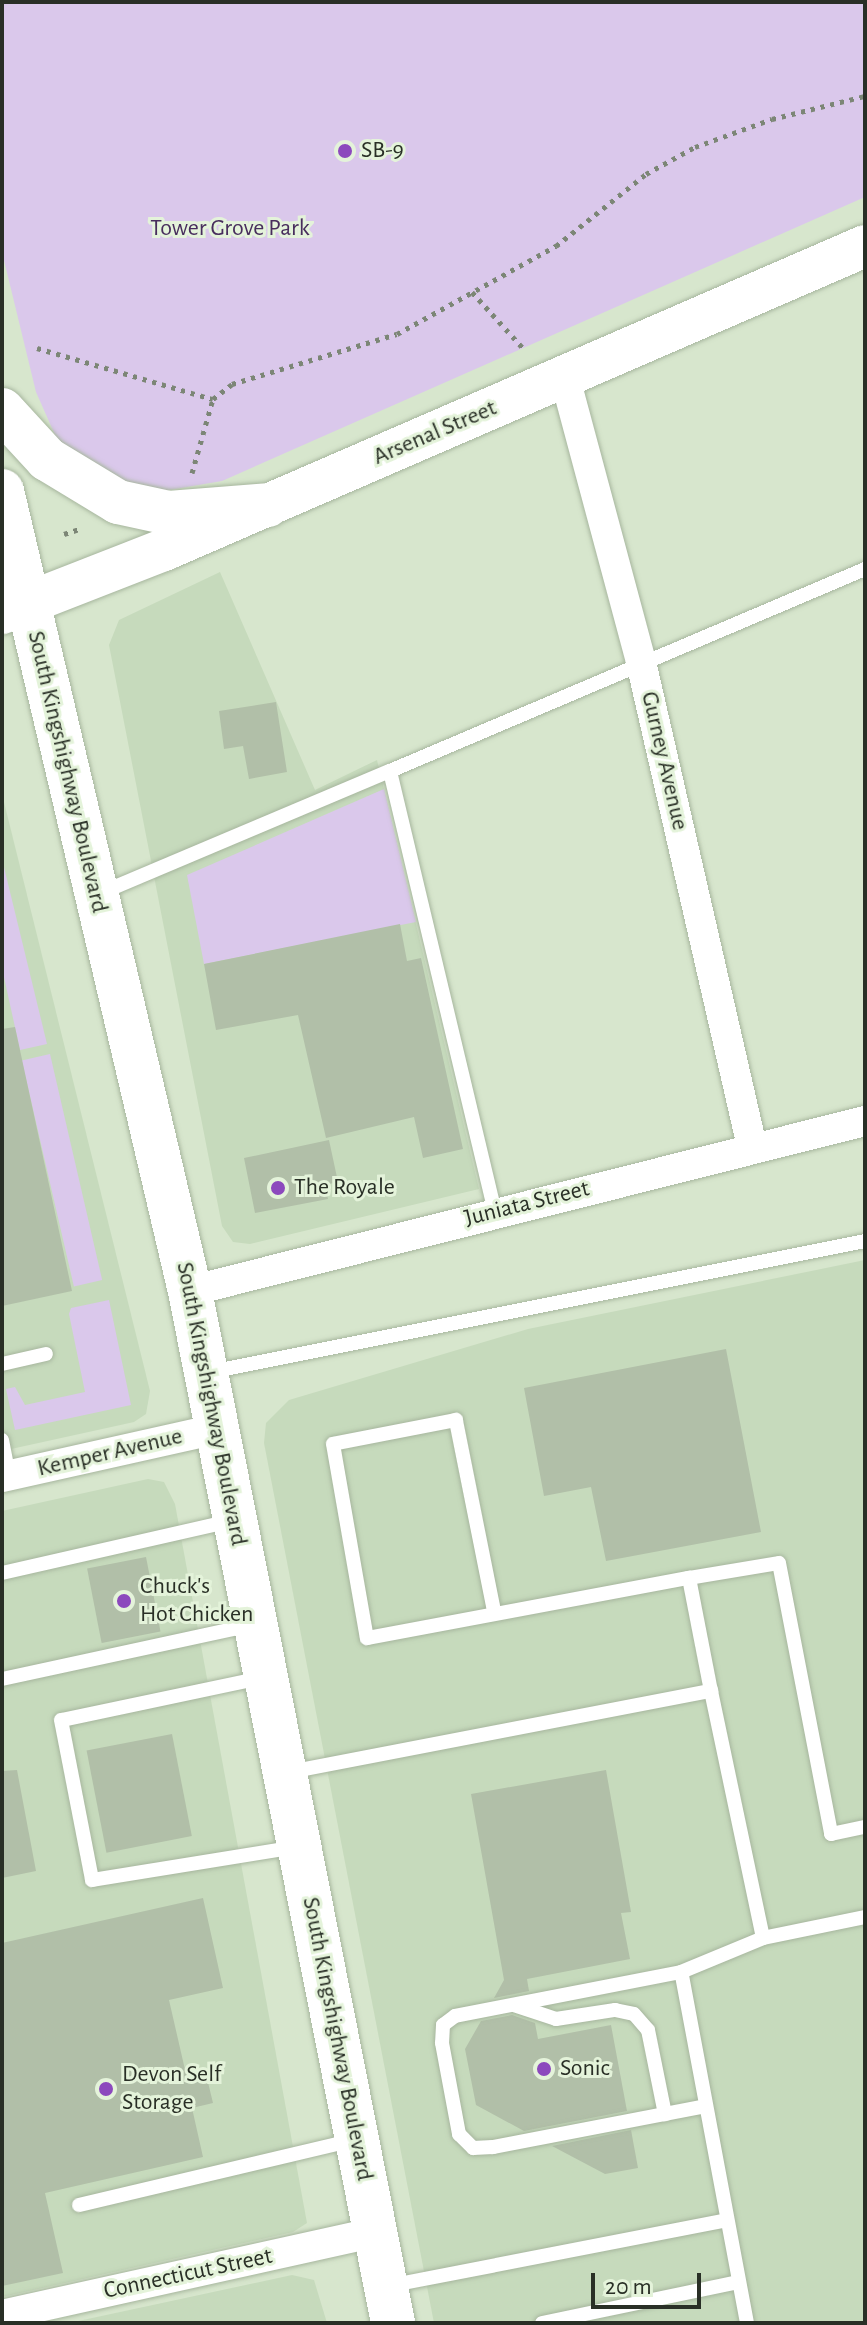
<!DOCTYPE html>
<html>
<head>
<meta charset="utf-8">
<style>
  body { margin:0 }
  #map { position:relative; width:867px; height:2325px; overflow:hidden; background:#d7e6cd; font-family:"Alegreya Sans",sans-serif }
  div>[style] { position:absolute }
  .built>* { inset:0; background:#c6dabc }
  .green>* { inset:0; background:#dac8eb; transform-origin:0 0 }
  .building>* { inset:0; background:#b1bfa8; transform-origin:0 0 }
  .path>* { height:5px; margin-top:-2.5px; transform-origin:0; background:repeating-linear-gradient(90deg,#7c8676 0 4px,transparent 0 10px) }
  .roads { filter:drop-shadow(0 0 2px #a7b69e) drop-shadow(0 0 2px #a7b69e) }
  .lane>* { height:14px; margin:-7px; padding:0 7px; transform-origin:7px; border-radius:7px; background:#fff }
  .street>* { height:30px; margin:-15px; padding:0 15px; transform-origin:15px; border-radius:15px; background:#fff }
  .secondary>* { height:42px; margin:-21px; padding:0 21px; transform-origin:21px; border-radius:21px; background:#fff }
  .primary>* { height:44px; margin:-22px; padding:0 22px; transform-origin:22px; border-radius:22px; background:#fff }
  .dots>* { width:22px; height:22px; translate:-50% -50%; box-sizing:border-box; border:4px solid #e4f3da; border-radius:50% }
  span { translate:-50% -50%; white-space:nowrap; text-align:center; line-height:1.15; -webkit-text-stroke:6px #e4f3da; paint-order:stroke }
  .poi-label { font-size:24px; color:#292f26 }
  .left { translate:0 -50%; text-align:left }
  .park-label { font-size:24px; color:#482d5d }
  .street-label { font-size:24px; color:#292f26 }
  .frame { position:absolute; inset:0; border:4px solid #292f26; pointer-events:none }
  .scale { position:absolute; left:591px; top:2273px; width:110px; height:36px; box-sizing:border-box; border:4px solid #292f26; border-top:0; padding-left:10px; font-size:24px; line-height:28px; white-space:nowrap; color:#292f26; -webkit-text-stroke:6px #e4f3da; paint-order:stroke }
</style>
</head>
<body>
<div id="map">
  <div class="built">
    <i style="clip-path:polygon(220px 572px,315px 790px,377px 760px,479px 1189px,250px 1244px,233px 1242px,222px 1226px,109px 645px,119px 620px)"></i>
    <i style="clip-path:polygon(2px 794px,150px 1391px,146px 1414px,134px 1422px,2px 1451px)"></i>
    <i style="clip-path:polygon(865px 1260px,865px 2323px,434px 2323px,264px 1443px,266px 1423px,289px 1400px,528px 1329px)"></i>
    <i style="clip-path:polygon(148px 1479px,164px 1482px,175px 1504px,307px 2223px,293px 2232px,2px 2297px,2px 1511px)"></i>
    <i style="clip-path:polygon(292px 2275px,314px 2280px,327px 2323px,69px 2323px)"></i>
  </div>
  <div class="green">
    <i style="clip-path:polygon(2px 2px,865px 2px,865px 197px,222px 481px,152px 493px,83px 469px,55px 435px,36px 392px,2px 252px)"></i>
    <i style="clip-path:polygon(384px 789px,416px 922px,204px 964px,187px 875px)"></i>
    <i style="clip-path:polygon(2px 859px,47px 1044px,20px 1050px,2px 968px)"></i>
    <i style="left:50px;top:1054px;width:232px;height:29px;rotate:77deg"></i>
    <i style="clip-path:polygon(109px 1300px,131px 1405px,15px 1430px,6px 1389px,15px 1387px,25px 1405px,85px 1392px,69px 1314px,71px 1308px)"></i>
  </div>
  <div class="building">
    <i style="clip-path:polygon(276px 702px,287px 772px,249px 779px,243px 746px,224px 749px,219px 711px)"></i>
    <i style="clip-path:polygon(400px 924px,407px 961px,421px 958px,463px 1149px,423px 1158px,414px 1117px,326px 1138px,298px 1015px,216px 1030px,204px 964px)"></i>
    <i style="clip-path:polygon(15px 1027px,72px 1291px,2px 1306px,2px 1029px)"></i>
    <i style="clip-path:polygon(329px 1140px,338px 1182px,325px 1185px,328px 1199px,255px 1213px,244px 1158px)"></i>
    <i style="clip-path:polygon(726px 1349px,761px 1532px,606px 1561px,591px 1487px,544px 1496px,524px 1388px)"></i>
    <i style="left:146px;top:1557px;width:76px;height:60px;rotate:79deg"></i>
    <i style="left:172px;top:1734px;width:104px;height:87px;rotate:79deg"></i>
    <i style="clip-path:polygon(17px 1770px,36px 1871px,2px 1878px,2px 1771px)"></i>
    <i style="clip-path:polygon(606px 1770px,631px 1912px,621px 1913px,630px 1959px,527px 1979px,529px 1991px,494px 1998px,504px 1980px,471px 1794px)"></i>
    <i style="clip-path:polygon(203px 1898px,223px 1988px,169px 2000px,186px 2074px,205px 2070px,213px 2103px,192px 2108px,203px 2157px,45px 2193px,63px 2273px,2px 2286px,2px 1943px)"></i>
    <i style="clip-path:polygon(512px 2015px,535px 2023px,538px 2039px,611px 2025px,627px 2111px,524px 2131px,476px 2105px,465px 2049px,481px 2021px)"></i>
    <i style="clip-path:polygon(631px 2130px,638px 2168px,605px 2174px,552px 2146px)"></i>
  </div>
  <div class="path">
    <i style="left:472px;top:292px;width:76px;rotate:47.7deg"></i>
    <i style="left:37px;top:348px;width:183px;rotate:16.2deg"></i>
    <i style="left:192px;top:473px;width:77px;rotate:-74.2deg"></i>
    <i style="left:213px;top:399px;width:24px;rotate:-38deg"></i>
    <i style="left:232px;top:384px;width:172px;rotate:-16.9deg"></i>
    <i style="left:397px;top:334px;width:182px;rotate:-29deg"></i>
    <i style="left:556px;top:246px;width:115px;rotate:-38.7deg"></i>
    <i style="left:646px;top:174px;width:56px;rotate:-28.9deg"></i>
    <i style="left:695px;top:147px;width:82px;rotate:-20deg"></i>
    <i style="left:772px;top:119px;width:96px;rotate:-13.9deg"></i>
    <i style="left:64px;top:534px;width:19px;rotate:-18deg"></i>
  </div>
  <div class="roads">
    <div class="lane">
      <i style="left:103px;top:892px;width:311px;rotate:-22.9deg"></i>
      <i style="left:495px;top:1212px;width:453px;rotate:-103.4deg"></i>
      <i style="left:390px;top:771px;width:516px;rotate:-23.04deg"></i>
      <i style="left:2px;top:1364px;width:45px;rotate:-12.8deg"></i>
      <i style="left:210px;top:1372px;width:668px;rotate:-11.31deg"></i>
      <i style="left:2px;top:1440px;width:37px;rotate:79deg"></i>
      <i style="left:2px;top:1573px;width:234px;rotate:-12.8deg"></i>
      <i style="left:689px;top:1578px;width:91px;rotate:-9.5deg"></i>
      <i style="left:779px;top:1563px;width:276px;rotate:79.1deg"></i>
      <i style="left:831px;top:1834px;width:35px;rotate:-12deg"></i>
      <i style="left:494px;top:1611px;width:195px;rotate:-101.3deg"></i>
      <i style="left:456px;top:1420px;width:125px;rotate:169deg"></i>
      <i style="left:333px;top:1444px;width:197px;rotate:80.1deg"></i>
      <i style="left:367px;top:1638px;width:328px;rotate:-10.6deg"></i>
      <i style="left:689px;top:1578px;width:115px;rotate:79deg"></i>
      <i style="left:261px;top:1678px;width:204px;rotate:168.1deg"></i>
      <i style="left:61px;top:1720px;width:163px;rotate:79deg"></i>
      <i style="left:92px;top:1880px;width:207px;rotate:-9.2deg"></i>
      <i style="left:2px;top:1679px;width:256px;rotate:-12.2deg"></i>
      <i style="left:289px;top:1772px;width:430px;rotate:-10.9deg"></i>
      <i style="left:711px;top:1691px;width:252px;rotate:78.1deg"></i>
      <i style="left:681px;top:1972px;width:230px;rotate:169deg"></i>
      <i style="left:455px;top:2016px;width:15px;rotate:143deg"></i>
      <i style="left:443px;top:2025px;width:18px;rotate:93deg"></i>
      <i style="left:442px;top:2043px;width:93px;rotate:79.4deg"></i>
      <i style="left:459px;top:2134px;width:20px;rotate:45deg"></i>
      <i style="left:473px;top:2148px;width:20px;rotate:-3deg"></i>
      <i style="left:493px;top:2147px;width:216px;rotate:-10.9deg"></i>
      <i style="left:514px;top:2005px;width:44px;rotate:18.4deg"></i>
      <i style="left:556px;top:2019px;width:60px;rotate:-8.7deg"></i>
      <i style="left:615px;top:2010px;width:19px;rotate:12deg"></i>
      <i style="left:634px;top:2014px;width:21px;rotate:49deg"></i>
      <i style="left:648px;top:2030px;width:86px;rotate:78.6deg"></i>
      <i style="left:79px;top:2205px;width:282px;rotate:-13.3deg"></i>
      <i style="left:388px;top:2286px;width:344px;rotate:-11deg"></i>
      <i style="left:542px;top:2323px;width:200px;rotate:-11.8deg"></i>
      <i style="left:747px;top:2323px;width:357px;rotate:-100.6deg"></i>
      <i style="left:681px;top:1972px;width:89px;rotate:-22.5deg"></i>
      <i style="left:763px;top:1938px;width:104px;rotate:-11.6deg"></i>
    </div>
    <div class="street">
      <i style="left:565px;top:378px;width:294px;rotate:75deg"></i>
      <i style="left:641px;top:662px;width:498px;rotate:77.1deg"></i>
      <i style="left:190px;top:1291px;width:696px;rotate:-14.14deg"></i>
      <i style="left:2px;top:1477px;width:220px;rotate:-12.6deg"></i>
      <i style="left:2px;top:2315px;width:382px;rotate:-12.5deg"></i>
    </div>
    <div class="secondary">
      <i style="left:2px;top:613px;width:174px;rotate:-21.3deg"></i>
      <i style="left:164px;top:550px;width:764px;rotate:-23.44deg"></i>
    </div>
    <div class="primary">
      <i style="left:2px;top:410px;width:67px;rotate:47.4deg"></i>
      <i style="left:47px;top:459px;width:83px;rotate:31.2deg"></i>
      <i style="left:118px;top:502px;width:52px;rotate:12.2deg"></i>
      <i style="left:169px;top:513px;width:99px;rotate:-4.6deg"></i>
      <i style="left:2px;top:491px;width:822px;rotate:76.78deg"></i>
      <i style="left:190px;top:1291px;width:1052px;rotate:78.87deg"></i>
    </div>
  </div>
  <div class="dots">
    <i style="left:345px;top:151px;background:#8c49bd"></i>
    <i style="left:278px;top:1188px;background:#8c49bd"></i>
    <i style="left:124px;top:1601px;background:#8c49bd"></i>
    <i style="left:544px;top:2069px;background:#8c49bd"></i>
    <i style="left:106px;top:2089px;background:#8c49bd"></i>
  </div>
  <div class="poi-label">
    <span class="left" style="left:361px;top:151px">SB-9</span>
    <span class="left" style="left:294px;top:1188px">The Royale</span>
    <span class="left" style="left:140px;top:1601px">Chuck's<br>Hot Chicken</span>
    <span class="left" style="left:560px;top:2069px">Sonic</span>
    <span class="left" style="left:122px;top:2089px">Devon Self<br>Storage</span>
  </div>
  <div class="park-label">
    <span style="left:230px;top:229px">Tower Grove Park</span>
  </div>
  <div class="street-label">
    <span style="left:435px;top:433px;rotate:-23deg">Arsenal Street</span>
    <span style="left:664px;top:761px;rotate:77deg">Gurney Avenue</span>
    <span style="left:67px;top:772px;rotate:77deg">South Kingshighway Boulevard</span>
    <span style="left:527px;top:1204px;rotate:-14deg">Juniata Street</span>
    <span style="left:211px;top:1404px;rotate:79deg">South Kingshighway Boulevard</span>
    <span style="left:110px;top:1453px;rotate:-13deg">Kemper Avenue</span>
    <span style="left:337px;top:2039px;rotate:79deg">South Kingshighway Boulevard</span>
    <span style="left:188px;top:2274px;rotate:-12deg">Connecticut Street</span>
  </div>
  <div class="frame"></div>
  <div class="scale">20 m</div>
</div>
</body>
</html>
